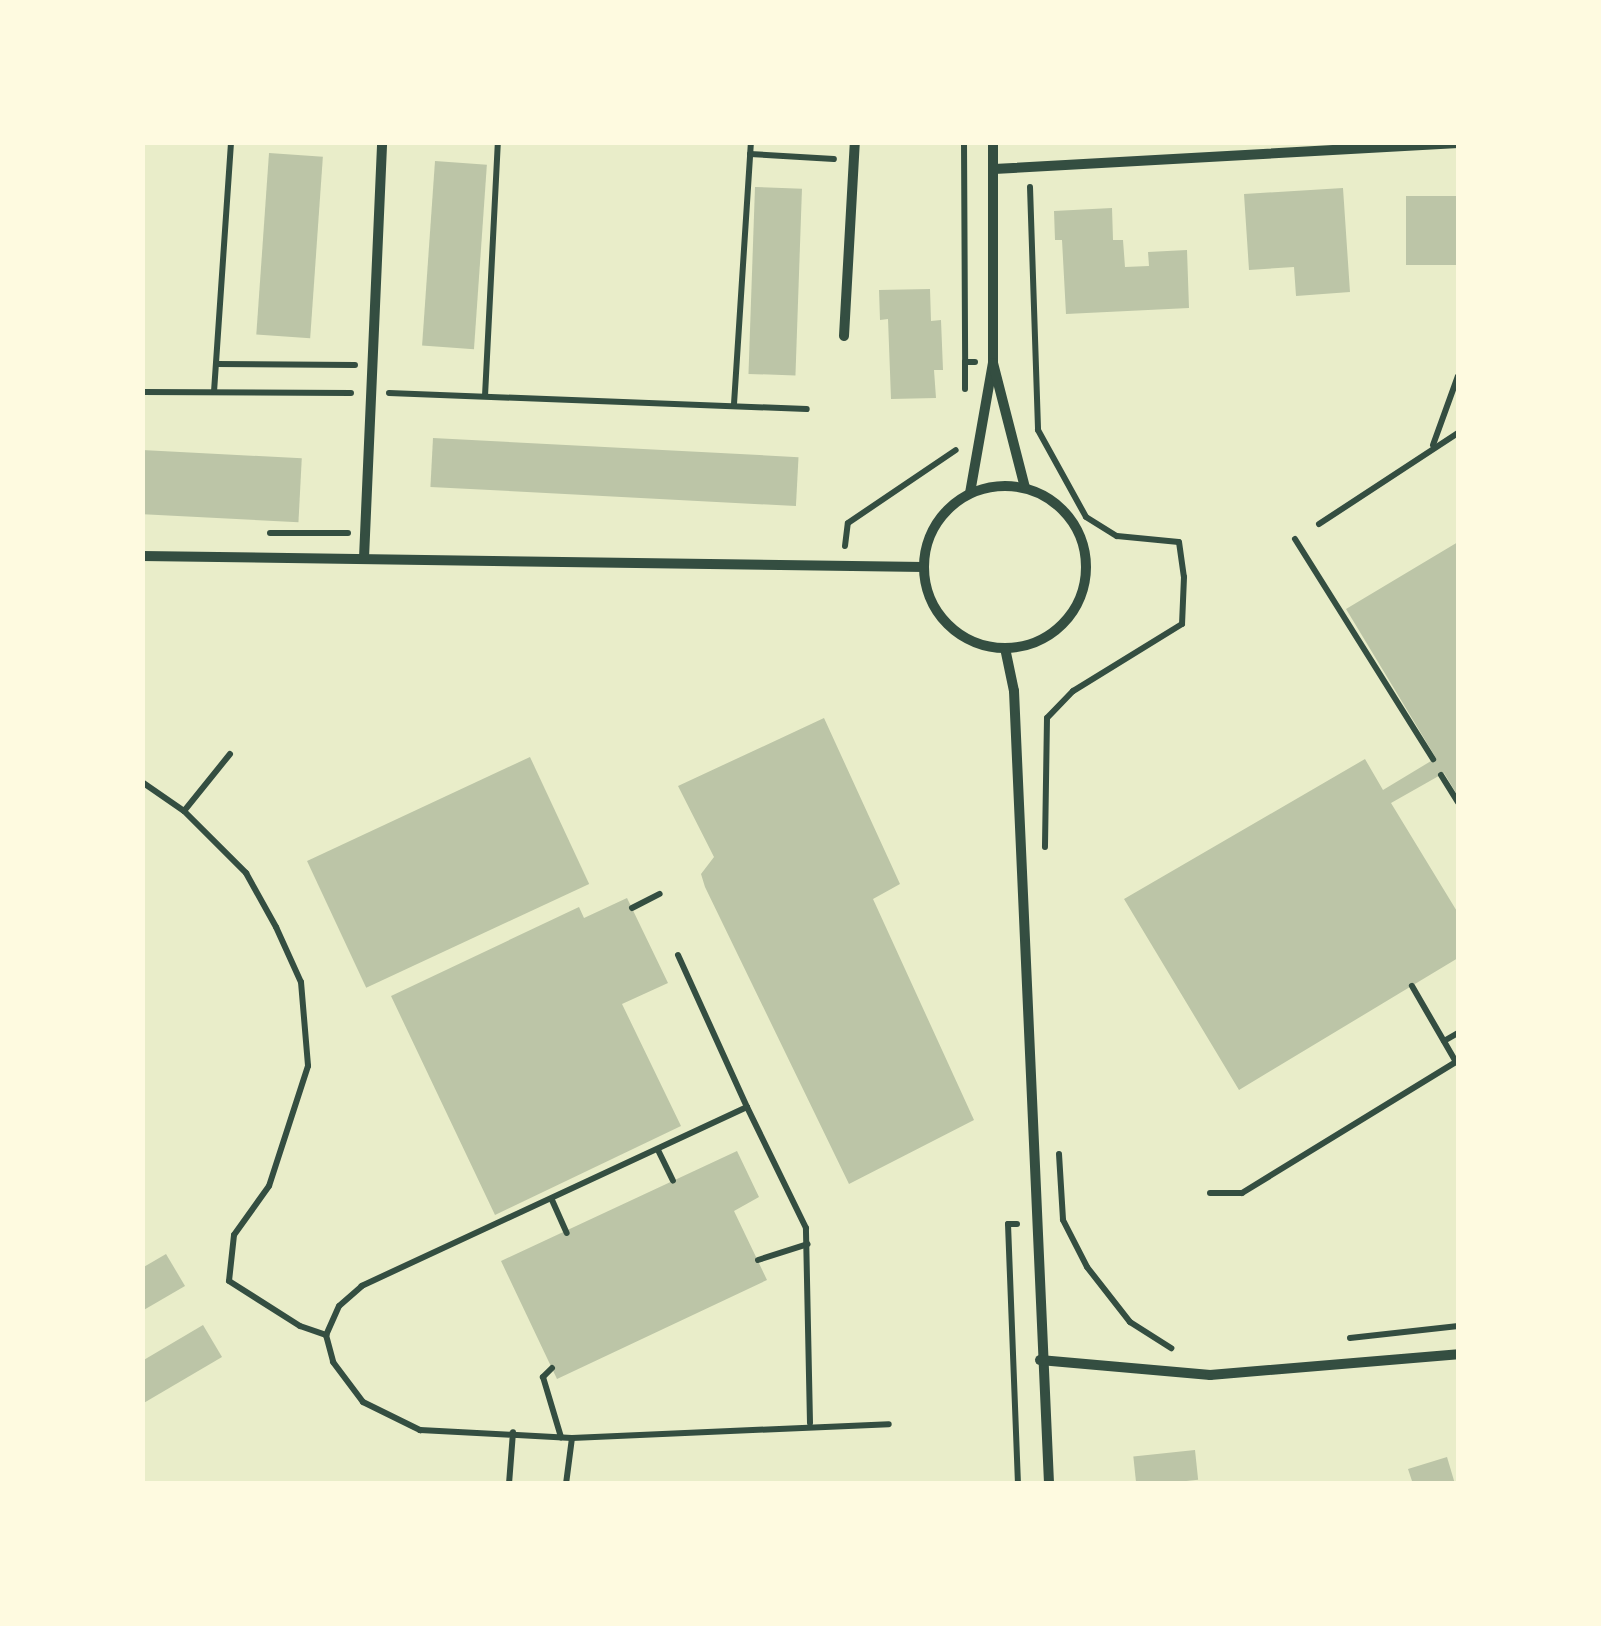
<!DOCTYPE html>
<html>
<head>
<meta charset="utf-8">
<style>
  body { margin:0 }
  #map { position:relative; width:1601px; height:1626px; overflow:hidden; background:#e9edc9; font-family:Karla,sans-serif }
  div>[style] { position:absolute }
  .building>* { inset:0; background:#bcc5a7; transform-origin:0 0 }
  .path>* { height:6px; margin:-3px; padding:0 3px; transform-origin:3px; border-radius:3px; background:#344e41 }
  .service>* { height:6px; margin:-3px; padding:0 3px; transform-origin:3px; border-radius:3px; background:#344e41 }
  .minor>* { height:10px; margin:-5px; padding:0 5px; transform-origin:5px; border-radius:5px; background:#344e41 }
  .minor>.ring { margin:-5px; padding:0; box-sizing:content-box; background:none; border:10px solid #344e41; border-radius:50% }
  span { translate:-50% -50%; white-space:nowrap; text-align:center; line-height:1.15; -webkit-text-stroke:8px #fefae0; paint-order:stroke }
  .frame { position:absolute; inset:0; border:145px solid #fefae0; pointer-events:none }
</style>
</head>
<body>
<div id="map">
  <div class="building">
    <i style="left:269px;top:153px;width:54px;height:182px;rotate:4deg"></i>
    <i style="left:435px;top:161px;width:52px;height:185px;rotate:4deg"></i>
    <i style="left:755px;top:187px;width:47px;height:187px;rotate:2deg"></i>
    <i style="clip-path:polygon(1343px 188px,1350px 292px,1296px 296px,1294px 267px,1249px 270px,1244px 194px)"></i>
    <i style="left:1458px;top:196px;width:69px;height:52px;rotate:90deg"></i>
    <i style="clip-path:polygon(1112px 208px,1113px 240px,1123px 240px,1125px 267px,1149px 266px,1148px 252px,1187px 250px,1189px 308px,1066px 314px,1062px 240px,1055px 240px,1054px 211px)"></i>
    <i style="clip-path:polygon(930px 289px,931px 321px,941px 320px,943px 370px,934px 370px,936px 398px,891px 399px,888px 319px,880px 320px,879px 290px)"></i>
    <i style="left:433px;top:438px;width:366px;height:49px;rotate:3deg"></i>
    <i style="left:142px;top:450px;width:160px;height:64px;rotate:3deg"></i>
    <i style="clip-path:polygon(1458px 542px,1458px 796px,1444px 773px,1391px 803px,1458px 913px,1458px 958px,1239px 1090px,1124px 899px,1365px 759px,1383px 790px,1436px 758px,1346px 609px)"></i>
    <i style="clip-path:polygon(824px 718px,900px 884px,873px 899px,974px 1120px,849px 1184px,705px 887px,701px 874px,714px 857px,678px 786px)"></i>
    <i style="left:530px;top:757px;width:140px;height:246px;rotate:65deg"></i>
    <i style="clip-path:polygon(627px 898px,668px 983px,622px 1004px,681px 1126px,495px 1215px,391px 996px,579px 907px,584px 918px)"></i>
    <i style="clip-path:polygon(737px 1151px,759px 1197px,734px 1211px,767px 1280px,557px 1379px,501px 1261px)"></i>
    <i style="clip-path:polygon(166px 1254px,185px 1286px,142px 1311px,142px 1268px)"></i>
    <i style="clip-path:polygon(203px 1325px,222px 1357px,142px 1404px,142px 1361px)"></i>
    <i style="left:1195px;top:1450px;width:30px;height:62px;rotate:84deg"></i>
    <i style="clip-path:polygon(1447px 1457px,1455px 1484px,1413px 1484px,1408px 1469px)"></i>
  </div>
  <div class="path">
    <i style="left:964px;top:142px;width:219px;rotate:89.7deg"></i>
    <i style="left:750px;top:154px;width:84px;rotate:3.4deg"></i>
    <i style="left:1030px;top:187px;width:243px;rotate:88.1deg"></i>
    <i style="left:1038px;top:430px;width:99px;rotate:61.1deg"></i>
    <i style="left:1086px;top:517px;width:36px;rotate:32deg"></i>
    <i style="left:1117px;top:536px;width:62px;rotate:5.5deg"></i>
    <i style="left:1179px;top:542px;width:35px;rotate:82deg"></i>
    <i style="left:1184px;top:577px;width:47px;rotate:92.4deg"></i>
    <i style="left:1182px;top:624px;width:128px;rotate:148.4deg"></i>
    <i style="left:1073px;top:691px;width:37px;rotate:134deg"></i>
    <i style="left:1047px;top:718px;width:129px;rotate:90.9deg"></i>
    <i style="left:216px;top:364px;width:139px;rotate:0.4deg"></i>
    <i style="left:965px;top:389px;width:27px;rotate:-90deg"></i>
    <i style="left:965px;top:362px;width:10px"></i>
    <i style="left:142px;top:392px;width:209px;rotate:0.3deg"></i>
    <i style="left:214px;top:392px;width:251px;rotate:-86.1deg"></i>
    <i style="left:389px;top:393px;width:418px;rotate:2.2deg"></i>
    <i style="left:485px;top:396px;width:254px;rotate:-87.1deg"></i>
    <i style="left:734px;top:404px;width:263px;rotate:-86.3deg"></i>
    <i style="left:270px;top:533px;width:78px"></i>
    <i style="left:1295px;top:539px;width:260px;rotate:57.9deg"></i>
    <i style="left:845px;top:546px;width:23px;rotate:-83deg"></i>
    <i style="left:848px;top:523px;width:130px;rotate:-34.1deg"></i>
    <i style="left:230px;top:754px;width:73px;rotate:128.9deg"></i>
    <i style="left:184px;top:811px;width:88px;rotate:45deg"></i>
    <i style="left:246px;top:873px;width:62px;rotate:60.9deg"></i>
    <i style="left:276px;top:927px;width:60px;rotate:65.6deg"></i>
    <i style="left:301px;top:982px;width:84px;rotate:85.2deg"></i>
    <i style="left:308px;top:1066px;width:126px;rotate:108deg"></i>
    <i style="left:269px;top:1186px;width:60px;rotate:125.5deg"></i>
    <i style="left:234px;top:1235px;width:46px;rotate:96.2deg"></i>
    <i style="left:229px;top:1281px;width:84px;rotate:32.4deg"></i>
    <i style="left:300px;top:1326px;width:28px;rotate:19deg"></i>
    <i style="left:1441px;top:775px;width:32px;rotate:58deg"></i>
    <i style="left:142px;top:782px;width:51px;rotate:34.6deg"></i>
    <i style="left:632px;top:908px;width:31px;rotate:-27deg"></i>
    <i style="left:678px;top:955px;width:167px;rotate:65.6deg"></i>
    <i style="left:1444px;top:1041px;width:16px;rotate:-30deg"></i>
    <i style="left:658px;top:1150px;width:34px;rotate:64deg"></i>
    <i style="left:1059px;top:1154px;width:66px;rotate:86.5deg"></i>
    <i style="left:1063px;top:1220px;width:53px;rotate:62.9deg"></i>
    <i style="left:1087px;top:1267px;width:70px;rotate:52deg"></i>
    <i style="left:1130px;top:1322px;width:49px;rotate:32.4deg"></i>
    <i style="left:1210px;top:1193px;width:32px"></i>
    <i style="left:1242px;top:1193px;width:251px;rotate:-31.5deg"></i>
    <i style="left:1456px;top:1062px;width:88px;rotate:-120.1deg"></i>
    <i style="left:552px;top:1200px;width:36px;rotate:66deg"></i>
    <i style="left:1017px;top:1224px;width:9px;rotate:180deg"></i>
    <i style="left:1008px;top:1224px;width:260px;rotate:87.8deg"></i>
    <i style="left:758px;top:1260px;width:52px;rotate:-17.7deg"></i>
    <i style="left:1350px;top:1338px;width:109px;rotate:-6.3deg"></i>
    <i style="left:552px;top:1368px;width:13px;rotate:135deg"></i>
    <i style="left:543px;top:1377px;width:63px;rotate:73.3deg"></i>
    <i style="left:810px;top:1423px;width:195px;rotate:-91.2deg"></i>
    <i style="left:806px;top:1228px;width:135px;rotate:-116deg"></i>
    <i style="left:747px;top:1107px;width:425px;rotate:155.1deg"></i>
    <i style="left:362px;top:1286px;width:30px;rotate:139deg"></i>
    <i style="left:339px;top:1306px;width:32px;rotate:114deg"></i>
    <i style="left:326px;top:1335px;width:28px;rotate:75deg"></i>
    <i style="left:333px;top:1362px;width:50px;rotate:53.1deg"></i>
    <i style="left:363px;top:1402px;width:64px;rotate:26.2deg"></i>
    <i style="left:420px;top:1430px;width:152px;rotate:3deg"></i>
    <i style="left:572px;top:1438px;width:317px;rotate:-2.5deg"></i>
    <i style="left:509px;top:1484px;width:52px;rotate:-85.6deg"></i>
    <i style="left:566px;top:1484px;width:46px;rotate:-82.6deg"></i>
  </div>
  <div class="service">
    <i style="left:1433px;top:445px;width:73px;rotate:-70.1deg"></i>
    <i style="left:1319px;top:524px;width:166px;rotate:-33.2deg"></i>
  </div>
  <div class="minor">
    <i style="left:994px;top:169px;width:465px;rotate:-3.2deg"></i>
    <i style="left:844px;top:336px;width:194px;rotate:-86.8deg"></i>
    <i style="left:993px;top:363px;width:221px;rotate:-90deg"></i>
    <i class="ring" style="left:924px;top:486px;width:152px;height:152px"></i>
    <i style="left:970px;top:493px;width:132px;rotate:-80deg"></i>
    <i style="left:993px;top:363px;width:129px;rotate:75.6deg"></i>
    <i style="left:142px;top:556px;width:782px;rotate:0.81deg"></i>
    <i style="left:364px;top:558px;width:416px;rotate:-87.5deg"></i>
    <i style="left:1005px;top:648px;width:44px;rotate:78.2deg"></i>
    <i style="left:1014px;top:691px;width:794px;rotate:87.47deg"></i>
    <i style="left:1040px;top:1360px;width:171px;rotate:5deg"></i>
    <i style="left:1210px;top:1375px;width:249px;rotate:-4.8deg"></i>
  </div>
  <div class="frame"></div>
</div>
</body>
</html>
